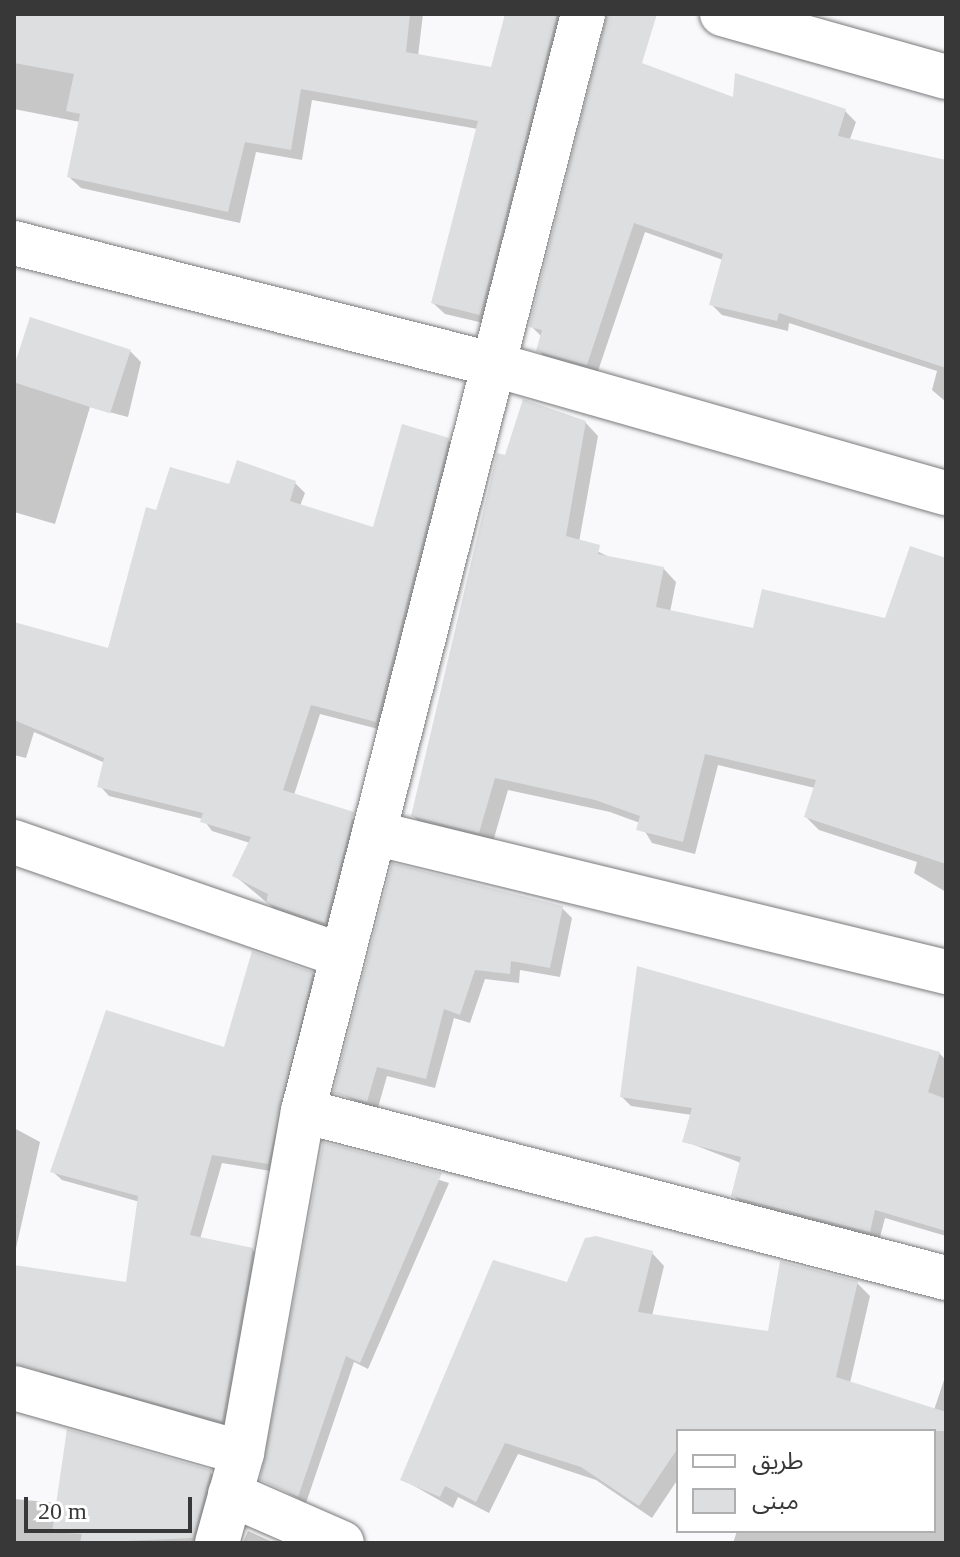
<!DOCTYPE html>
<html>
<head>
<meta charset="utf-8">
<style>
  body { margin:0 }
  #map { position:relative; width:960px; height:1557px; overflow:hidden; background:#f9f9fb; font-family:"Times New Roman","Noto Sans Arabic",serif }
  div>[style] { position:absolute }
  .shadow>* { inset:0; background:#0003 }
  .building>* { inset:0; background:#dddedf; transform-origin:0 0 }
  .roads { filter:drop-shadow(0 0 2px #7a7b7c) drop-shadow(0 0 2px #7a7b7c) }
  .minor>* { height:44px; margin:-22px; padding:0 22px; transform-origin:22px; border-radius:22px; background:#fff }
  span { translate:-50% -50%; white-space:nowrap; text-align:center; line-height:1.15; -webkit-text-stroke:6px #fff; paint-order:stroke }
  .frame { position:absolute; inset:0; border:16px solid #383839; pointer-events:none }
  .legend { position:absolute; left:676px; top:1429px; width:260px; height:104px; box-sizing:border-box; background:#fff; border:2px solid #afafb0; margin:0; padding:10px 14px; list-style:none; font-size:24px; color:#383839 }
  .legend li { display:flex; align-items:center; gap:16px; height:40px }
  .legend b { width:40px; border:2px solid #afafb0 }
  .scale { position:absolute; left:24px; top:1497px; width:168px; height:36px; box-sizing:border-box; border:4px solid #383839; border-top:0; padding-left:10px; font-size:24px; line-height:28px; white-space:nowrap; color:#383839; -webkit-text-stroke:6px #fff; paint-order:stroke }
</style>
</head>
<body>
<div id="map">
  <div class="shadow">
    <i style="clip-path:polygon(14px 14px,423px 14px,418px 56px,493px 70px,507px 14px,566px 14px,492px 325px,445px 314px,433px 303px,478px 129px,312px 100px,302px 160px,256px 152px,240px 223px,81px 188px,69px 177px,80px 122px,14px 109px)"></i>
    <i style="clip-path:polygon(734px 99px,845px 111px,856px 122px,850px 139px,946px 163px,946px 402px,932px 390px,937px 371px,789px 323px,788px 331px,722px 315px,711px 304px,723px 260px,645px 232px,597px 374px,549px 361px,538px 350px,542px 337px,531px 326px)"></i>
    <i style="clip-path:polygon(31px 319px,130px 351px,141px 362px,128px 417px,90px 407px,55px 524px,14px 512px,14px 379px)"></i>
    <i style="clip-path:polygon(585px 422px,598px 436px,579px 542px,611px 558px,663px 568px,676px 582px,670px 612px,755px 631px,886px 620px,946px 559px,946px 892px,914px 873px,917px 862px,819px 830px,806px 817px,815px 788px,718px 765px,695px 854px,652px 843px,640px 823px,610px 812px,508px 790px,492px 845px,427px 829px,413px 816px,506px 458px)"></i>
    <i style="clip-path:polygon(448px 440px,458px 450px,386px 731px,320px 714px,294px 795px,362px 823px,335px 931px,278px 912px,234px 875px,250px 843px,212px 831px,203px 819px,109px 796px,100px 786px,105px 763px,34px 732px,26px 758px,14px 755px,14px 624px,110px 651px,157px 512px,230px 486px,295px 483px,305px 493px,300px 506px,374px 529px)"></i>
    <i style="clip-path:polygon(394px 866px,562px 908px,572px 918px,560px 977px,520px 970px,519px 983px,485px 979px,470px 1023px,454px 1018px,435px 1088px,387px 1076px,377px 1111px,336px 1092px)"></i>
    <i style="clip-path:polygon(312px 973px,321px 983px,277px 1172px,222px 1163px,200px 1239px,252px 1249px,262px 1259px,231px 1429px,43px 1376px,14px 1333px,14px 1267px,128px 1284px,140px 1202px,62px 1180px,52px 1171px,226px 1050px)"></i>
    <i style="clip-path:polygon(939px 1053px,946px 1060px,946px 1236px,885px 1218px,879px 1241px,743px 1205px,734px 1196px,741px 1163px,684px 1141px,692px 1115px,631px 1106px,622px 1097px)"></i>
    <i style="clip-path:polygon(14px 1128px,40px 1142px,14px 1257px)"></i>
    <i style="clip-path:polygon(324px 1144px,449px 1183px,368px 1369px,354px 1362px,306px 1503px,263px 1479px)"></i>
    <i style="clip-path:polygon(652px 1253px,664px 1266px,652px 1316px,770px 1333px,857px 1283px,870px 1296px,850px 1383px,934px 1410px,946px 1374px,946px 1543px,733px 1543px,737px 1531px,934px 1531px,934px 1431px,678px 1431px,678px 1479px,652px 1518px,596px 1480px,518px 1454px,489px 1513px,458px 1497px,453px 1508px,402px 1479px,568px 1284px)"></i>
    <i style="clip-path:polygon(210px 1472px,222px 1484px,206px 1543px,14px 1543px,14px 1499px,58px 1503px)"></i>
    <i style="clip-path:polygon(248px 1531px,275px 1543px,243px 1543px)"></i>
  </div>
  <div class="building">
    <i style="clip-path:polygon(14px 14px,410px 14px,406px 52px,491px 67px,505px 14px,557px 14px,480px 315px,431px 303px,478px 121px,301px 89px,291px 150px,245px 142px,228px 212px,67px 177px,80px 114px,66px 111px,74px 74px,14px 63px)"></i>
    <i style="clip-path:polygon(607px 14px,657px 14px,642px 63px,733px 97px,735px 73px,846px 109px,838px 136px,946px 160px,946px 368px,779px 313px,777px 321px,709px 305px,723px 254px,634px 223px,587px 365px,536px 351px,542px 330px,529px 327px)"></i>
    <i style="left:30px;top:317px;width:106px;height:67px;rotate:18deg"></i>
    <i style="clip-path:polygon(523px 399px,586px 421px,566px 536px,600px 545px,598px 554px,664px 567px,656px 607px,753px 628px,762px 589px,885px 618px,910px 546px,946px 558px,946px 864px,804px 817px,816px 780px,705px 754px,683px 842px,636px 830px,640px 816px,595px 800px,495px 778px,479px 833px,411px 816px,497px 453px,505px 455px)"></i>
    <i style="clip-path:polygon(402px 424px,449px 438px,376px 722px,311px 705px,283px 790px,354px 812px,325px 923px,266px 903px,268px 894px,232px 876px,251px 837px,200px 822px,203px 813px,97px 787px,104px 758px,14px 720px,14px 622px,108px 648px,146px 507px,156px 510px,170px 467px,229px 484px,237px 460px,296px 481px,290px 501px,373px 527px)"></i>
    <i style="clip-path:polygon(392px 863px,563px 906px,550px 968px,511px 961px,510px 974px,475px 970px,460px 1015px,444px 1009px,426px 1079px,377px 1067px,367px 1102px,333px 1093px)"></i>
    <i style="clip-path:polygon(252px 951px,313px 972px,268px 1164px,212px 1155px,190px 1235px,253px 1248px,222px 1421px,14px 1364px,14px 1265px,126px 1282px,138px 1196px,50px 1172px,106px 1010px,224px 1047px)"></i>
    <i style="clip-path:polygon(637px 966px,940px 1052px,928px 1092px,946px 1099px,946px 1231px,875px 1210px,870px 1232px,731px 1196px,741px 1157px,682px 1142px,692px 1108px,620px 1097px)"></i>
    <i style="clip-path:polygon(323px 1142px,442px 1173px,360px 1363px,346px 1356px,298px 1497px,260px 1480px)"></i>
    <i style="clip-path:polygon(596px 1236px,653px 1251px,638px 1312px,768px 1331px,780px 1261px,858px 1281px,836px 1377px,946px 1412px,946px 1431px,678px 1431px,678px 1448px,639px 1506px,581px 1467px,505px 1443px,476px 1502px,445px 1486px,440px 1497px,400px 1480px,493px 1260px,567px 1282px,585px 1238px)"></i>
    <i style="clip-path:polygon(67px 1429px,211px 1470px,193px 1538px,80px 1543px,82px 1534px,52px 1532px)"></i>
  </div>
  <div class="roads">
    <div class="minor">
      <i style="left:722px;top:14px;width:233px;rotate:15.7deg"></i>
      <i style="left:14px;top:243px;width:500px;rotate:14.23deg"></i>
      <i style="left:499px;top:366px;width:465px;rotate:15.9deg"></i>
      <i style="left:374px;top:833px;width:589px;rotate:13.66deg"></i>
      <i style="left:14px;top:842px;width:346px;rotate:19.1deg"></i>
      <i style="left:303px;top:1111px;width:664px;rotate:14.56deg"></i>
      <i style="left:14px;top:1388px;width:237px;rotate:15.9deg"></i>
      <i style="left:230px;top:1494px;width:122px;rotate:23.6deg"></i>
      <i style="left:217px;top:1543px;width:93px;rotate:-74.5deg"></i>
      <i style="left:242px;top:1453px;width:347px;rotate:-79.9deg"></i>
      <i style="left:303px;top:1111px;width:1132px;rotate:-75.68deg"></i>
    </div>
  </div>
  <div class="frame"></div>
  <ul class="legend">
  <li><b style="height:10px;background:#fff"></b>طريق</li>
  <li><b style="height:22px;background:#dddedf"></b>مبنى</li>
  </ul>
  <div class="scale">20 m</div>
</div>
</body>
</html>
